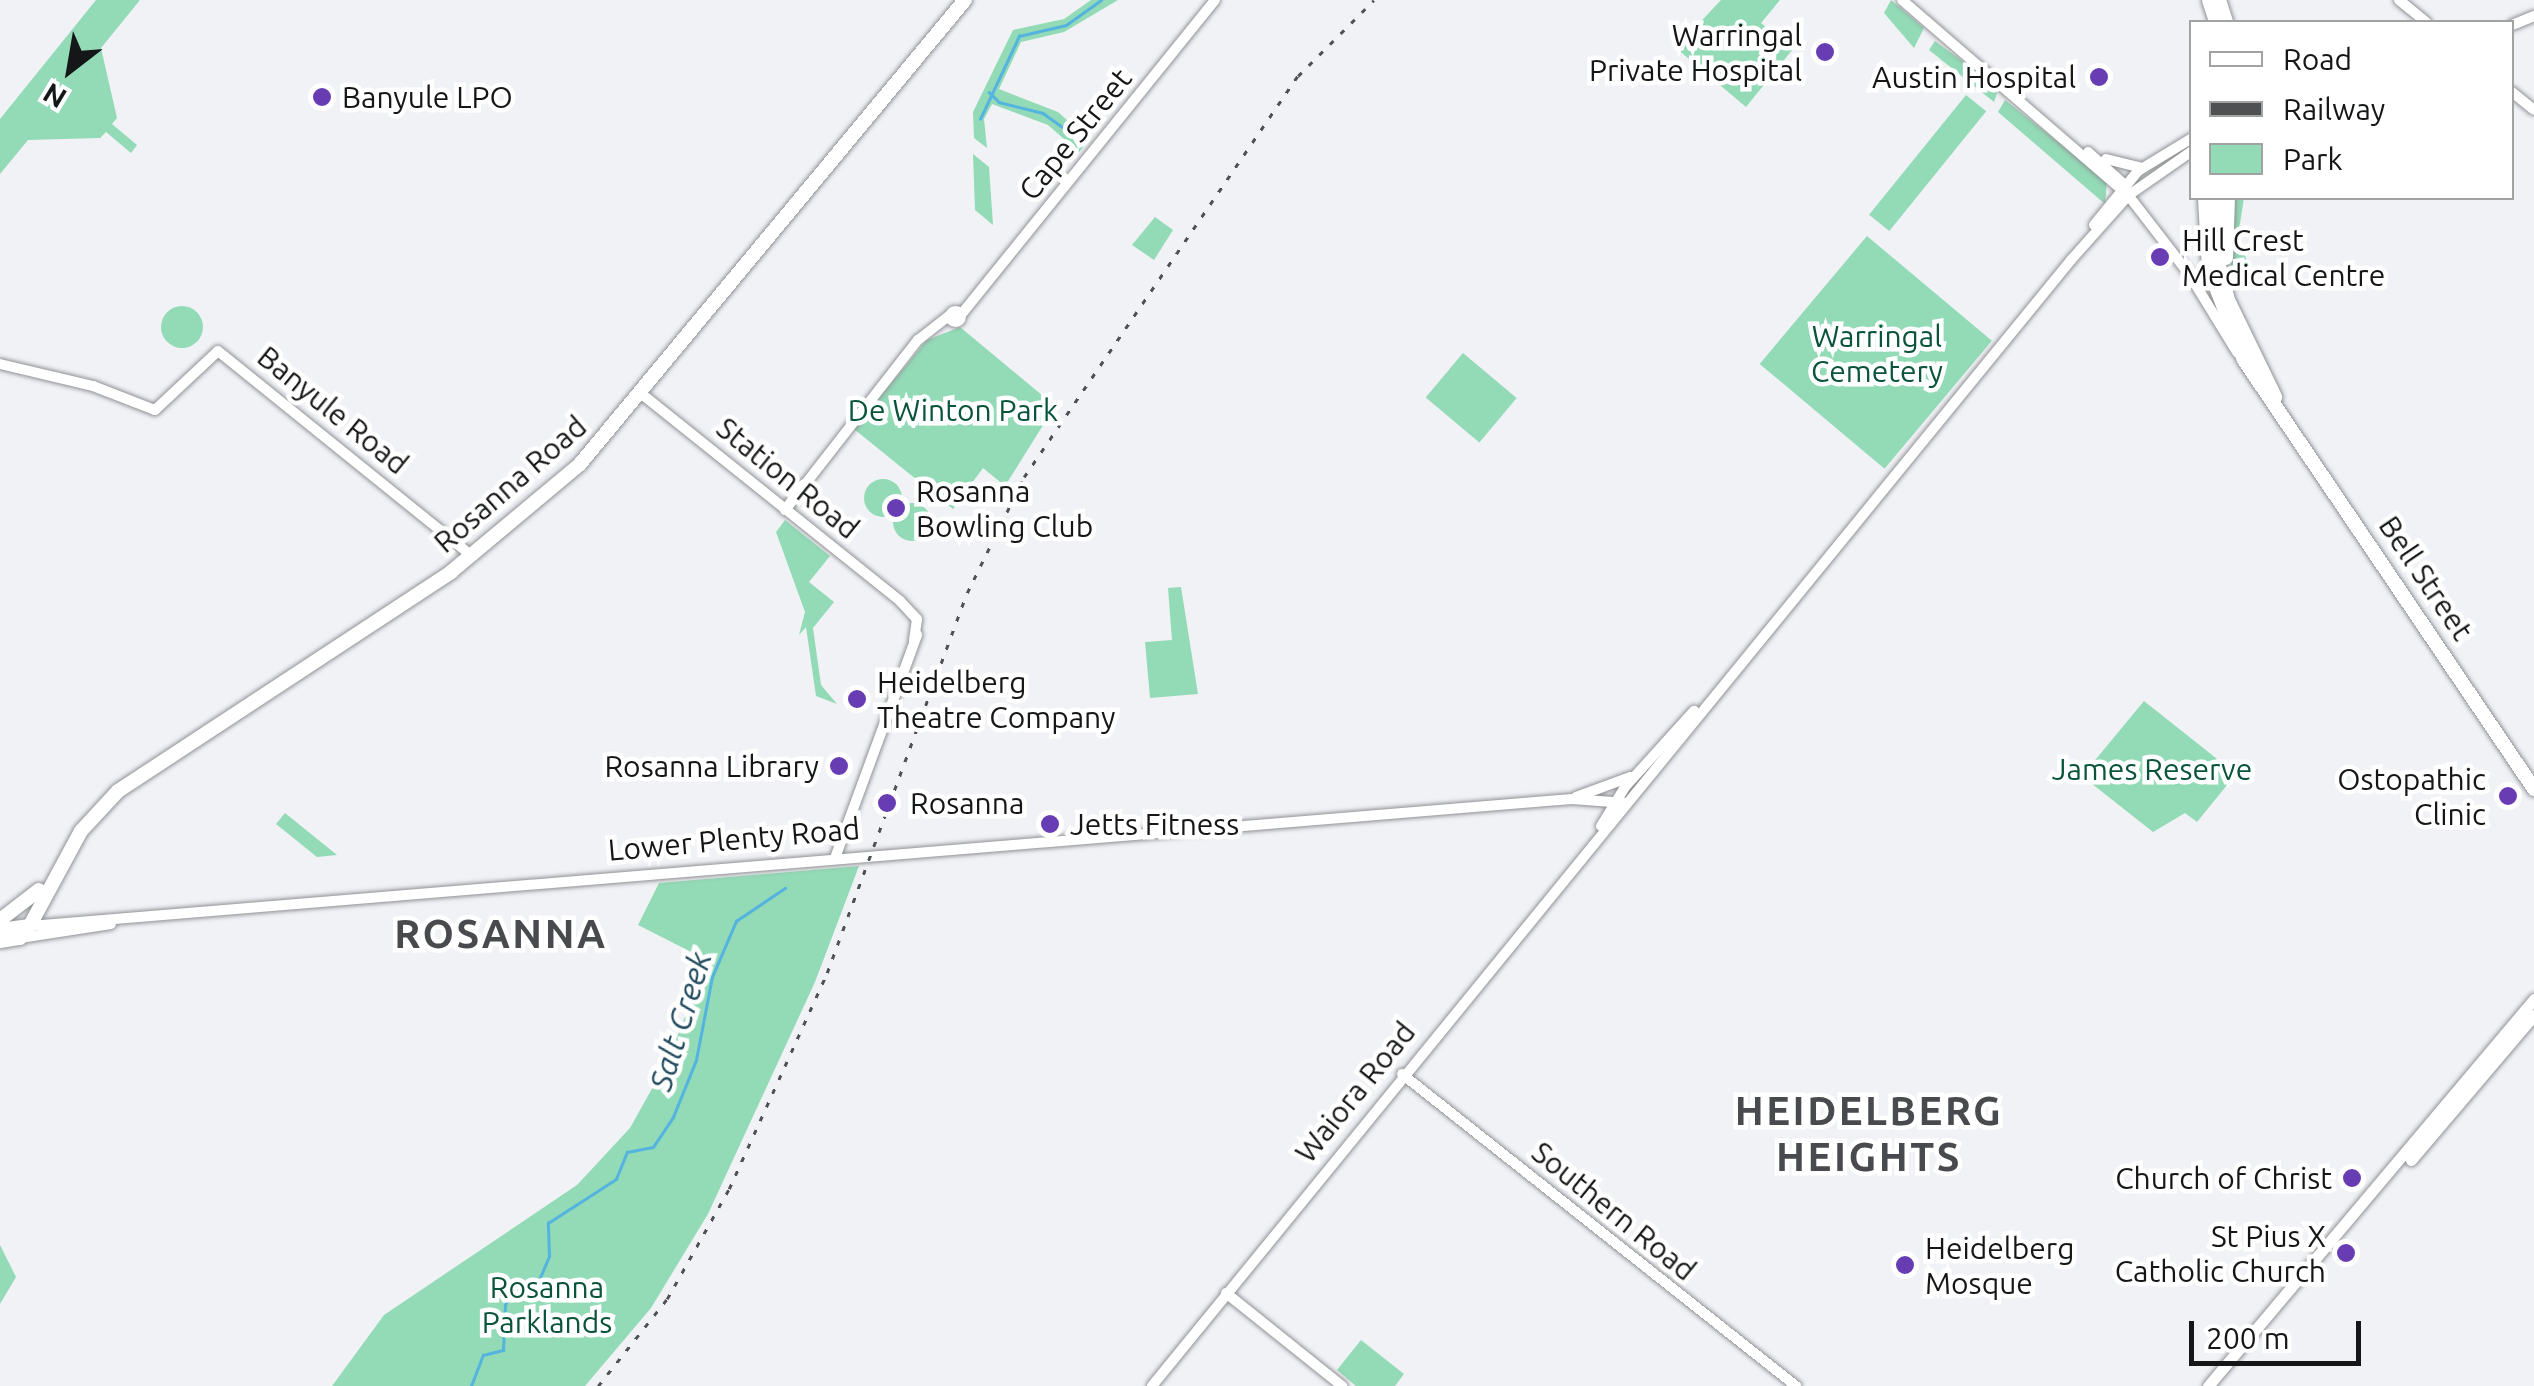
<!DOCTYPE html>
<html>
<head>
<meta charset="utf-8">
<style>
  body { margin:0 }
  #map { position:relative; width:2534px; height:1386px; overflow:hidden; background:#f1f2f6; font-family:Ubuntu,sans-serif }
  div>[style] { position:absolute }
  .green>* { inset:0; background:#93dab6; transform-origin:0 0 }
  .round { border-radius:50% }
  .stream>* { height:2.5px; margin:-1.25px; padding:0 1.25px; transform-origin:1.25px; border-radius:1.25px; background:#54b4df }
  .roads { filter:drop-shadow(0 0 2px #909295) drop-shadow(0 0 2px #909295) }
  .secondary>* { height:10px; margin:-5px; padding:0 5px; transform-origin:5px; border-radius:5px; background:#fff }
  .secondary>.ring { margin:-5px; padding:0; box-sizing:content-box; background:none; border:10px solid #fff; border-radius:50% }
  .primary>* { height:11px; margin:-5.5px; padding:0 5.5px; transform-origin:5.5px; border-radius:5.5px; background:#fff }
  .highway>* { height:14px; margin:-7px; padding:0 7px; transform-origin:7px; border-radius:7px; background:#fff }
  .rail>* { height:2.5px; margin-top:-1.25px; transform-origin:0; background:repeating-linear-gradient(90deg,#4f5052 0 5px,transparent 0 15px) }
  .dots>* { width:28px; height:28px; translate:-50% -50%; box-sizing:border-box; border:5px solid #fff; border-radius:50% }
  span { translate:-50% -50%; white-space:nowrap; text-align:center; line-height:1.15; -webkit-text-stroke:9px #fff; paint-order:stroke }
  .poi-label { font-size:30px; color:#151617 }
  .right { translate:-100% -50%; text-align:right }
  .left { translate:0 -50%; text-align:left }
  .street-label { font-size:30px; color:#151617 }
  .park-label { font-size:30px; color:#0a5539 }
  .water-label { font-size:32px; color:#224b5e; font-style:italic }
  .district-label { font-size:40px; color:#494a4d; font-weight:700; letter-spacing:2.5px }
  .legend { position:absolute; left:2189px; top:20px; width:325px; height:180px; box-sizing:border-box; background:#fff; border:2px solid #a1a2a2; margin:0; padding:12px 18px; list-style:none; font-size:30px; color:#151617 }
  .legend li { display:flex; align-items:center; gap:20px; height:50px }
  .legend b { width:50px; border:2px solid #a1a2a2 }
  .north { position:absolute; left:20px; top:20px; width:100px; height:100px; -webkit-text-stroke:8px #fff; paint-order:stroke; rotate:211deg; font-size:28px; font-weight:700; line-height:40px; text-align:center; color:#151617 }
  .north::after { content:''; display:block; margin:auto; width:35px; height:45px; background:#151617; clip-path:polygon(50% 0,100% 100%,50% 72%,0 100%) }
  .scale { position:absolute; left:2189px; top:1321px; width:172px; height:45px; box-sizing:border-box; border:5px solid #151617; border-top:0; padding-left:12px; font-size:30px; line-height:35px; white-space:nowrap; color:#151617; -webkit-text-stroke:8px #fff; paint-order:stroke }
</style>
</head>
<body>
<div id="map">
  <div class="green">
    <i style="clip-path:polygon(96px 0,140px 0,101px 48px,117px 118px,112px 124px,137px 145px,131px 153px,106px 132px,100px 138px,28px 140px,0 174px,0 119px)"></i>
    <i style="clip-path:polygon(1091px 0,1118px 0,1064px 32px,1021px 42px,999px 89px,1058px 112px,1089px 140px,1079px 152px,1048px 125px,992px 104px,984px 119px,987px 148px,974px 138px,973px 112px,1013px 30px,1064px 19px)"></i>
    <i style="clip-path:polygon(1721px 0,1780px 0,1761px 23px,1793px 49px,1746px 107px,1676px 48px)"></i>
    <i style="clip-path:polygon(1891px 0,1924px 28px,1914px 48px,1884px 13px)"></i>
    <i style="clip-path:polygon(1935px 41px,1999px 88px,1994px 102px,1929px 50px)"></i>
    <i style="left:1966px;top:95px;width:26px;height:154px;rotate:39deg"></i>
    <i style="clip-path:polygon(2005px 100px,2107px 181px,2105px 204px,1998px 112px)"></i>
    <i style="clip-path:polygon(973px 154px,989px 167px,993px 225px,975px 210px)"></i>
    <i style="clip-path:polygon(2231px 198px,2244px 198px,2238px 236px,2251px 272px,2236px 277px,2228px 259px)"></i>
    <i style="clip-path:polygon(1155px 217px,1173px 230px,1154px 260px,1132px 245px)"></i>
    <i style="left:1867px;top:236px;width:163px;height:167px;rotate:40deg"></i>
    <i class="round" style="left:161px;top:306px;width:42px;height:42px"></i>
    <i style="clip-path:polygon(960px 327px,1055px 406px,1005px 486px,983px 468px,953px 509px,854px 429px,927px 340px)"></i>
    <i style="left:1463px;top:353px;width:70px;height:58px;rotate:40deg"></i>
    <i class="round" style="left:864px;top:479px;width:38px;height:38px"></i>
    <i class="round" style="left:893px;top:503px;width:38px;height:38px"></i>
    <i style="clip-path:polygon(785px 520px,830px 556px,809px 582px,834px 602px,813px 628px,821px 685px,837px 704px,816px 696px,806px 627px,799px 635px,805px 612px,776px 532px)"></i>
    <i style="clip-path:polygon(1181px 587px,1198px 694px,1150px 698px,1145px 642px,1172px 640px,1168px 588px)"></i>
    <i style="clip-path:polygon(2144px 701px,2236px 774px,2197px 822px,2185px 813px,2153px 832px,2082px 776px)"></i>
    <i style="clip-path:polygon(285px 813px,337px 855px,317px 857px,276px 824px)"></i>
    <i style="clip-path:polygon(859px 866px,815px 982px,708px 1214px,651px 1308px,585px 1386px,332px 1386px,384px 1315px,577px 1185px,630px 1128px,668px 1060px,707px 960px,638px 925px,659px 883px)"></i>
    <i style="clip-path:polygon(0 1245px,16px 1277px,0 1304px)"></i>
    <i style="clip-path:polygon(1361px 1340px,1404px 1374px,1395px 1386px,1356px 1386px,1337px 1370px)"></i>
  </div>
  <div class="stream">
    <i style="left:989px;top:92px;width:14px;rotate:45deg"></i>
    <i style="left:999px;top:102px;width:45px;rotate:14deg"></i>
    <i style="left:1043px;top:113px;width:48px;rotate:35.7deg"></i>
    <i style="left:980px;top:119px;width:92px;rotate:-64.8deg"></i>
    <i style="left:1019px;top:36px;width:48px;rotate:-13.2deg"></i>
    <i style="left:1066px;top:25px;width:43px;rotate:-35.5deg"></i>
    <i style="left:471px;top:1386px;width:33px;rotate:-69deg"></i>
    <i style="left:483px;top:1355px;width:21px;rotate:-14deg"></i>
    <i style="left:503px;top:1350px;width:45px;rotate:-87.5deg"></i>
    <i style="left:505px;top:1305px;width:24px;rotate:-62deg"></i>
    <i style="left:516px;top:1284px;width:23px;rotate:-10deg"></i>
    <i style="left:539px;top:1280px;width:26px;rotate:-67deg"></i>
    <i style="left:549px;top:1256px;width:33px;rotate:-92deg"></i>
    <i style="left:548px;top:1223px;width:81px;rotate:-32.9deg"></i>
    <i style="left:616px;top:1179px;width:29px;rotate:-68deg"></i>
    <i style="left:627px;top:1152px;width:26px;rotate:-11deg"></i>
    <i style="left:653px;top:1147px;width:36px;rotate:-56deg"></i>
    <i style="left:673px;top:1117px;width:61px;rotate:-68deg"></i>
    <i style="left:696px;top:1060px;width:85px;rotate:-79.1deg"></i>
    <i style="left:712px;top:977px;width:61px;rotate:-66.8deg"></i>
    <i style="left:736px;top:921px;width:59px;rotate:-34deg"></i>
  </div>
  <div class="roads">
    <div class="secondary">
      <i style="left:1902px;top:0;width:298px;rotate:40.8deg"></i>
      <i style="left:2128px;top:195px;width:100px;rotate:52.3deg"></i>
      <i style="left:2189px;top:274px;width:92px;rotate:58.4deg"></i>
      <i style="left:2399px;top:0;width:35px;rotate:39deg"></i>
      <i style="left:2512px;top:25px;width:24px;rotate:-22deg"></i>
      <i style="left:2512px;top:92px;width:28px;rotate:39deg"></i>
      <i style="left:2088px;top:152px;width:51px;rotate:41.8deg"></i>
      <i style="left:2106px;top:159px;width:37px;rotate:14deg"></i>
      <i style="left:2094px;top:225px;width:70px;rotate:-50.8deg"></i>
      <i style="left:2138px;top:171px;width:63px;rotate:-31.4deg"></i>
      <i class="ring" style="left:949.5px;top:310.5px;width:1px;height:1px"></i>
      <i style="left:960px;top:316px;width:406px;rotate:-51.1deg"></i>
      <i style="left:0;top:364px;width:96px;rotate:13.3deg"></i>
      <i style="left:93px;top:386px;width:66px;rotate:21.2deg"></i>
      <i style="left:155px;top:410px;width:86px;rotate:-43.1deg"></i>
      <i style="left:218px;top:351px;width:326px;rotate:38.9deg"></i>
      <i style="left:643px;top:395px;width:329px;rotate:38.7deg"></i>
      <i style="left:900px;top:601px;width:25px;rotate:47deg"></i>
      <i style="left:917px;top:619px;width:22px;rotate:98deg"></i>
      <i style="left:785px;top:510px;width:216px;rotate:-52deg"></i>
      <i style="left:918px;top:340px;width:39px;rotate:-38deg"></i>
      <i style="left:785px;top:510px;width:32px;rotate:-54deg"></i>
      <i style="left:1576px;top:797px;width:58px;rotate:-20.3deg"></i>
      <i style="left:1601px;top:826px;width:46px;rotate:-58.4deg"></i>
      <i style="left:1625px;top:787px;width:103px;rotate:-47.8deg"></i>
      <i style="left:835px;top:858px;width:238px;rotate:-69.8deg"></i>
      <i style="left:30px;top:926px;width:1547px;rotate:-4.71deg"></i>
      <i style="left:1572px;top:799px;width:54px;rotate:4.2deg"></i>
      <i style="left:20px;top:938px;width:92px;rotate:-8.7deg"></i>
      <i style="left:1402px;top:1074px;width:503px;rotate:38.37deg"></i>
      <i style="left:1226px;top:1293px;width:149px;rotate:38.7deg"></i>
      <i style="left:1152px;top:1386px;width:1453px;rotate:-50.78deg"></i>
      <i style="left:2071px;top:260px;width:87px;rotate:-48.3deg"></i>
      <i style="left:2129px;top:195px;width:77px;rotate:-34.9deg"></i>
    </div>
    <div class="primary">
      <i style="left:2411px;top:1160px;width:190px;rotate:-49.7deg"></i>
      <i style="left:2208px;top:1386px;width:506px;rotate:-49.89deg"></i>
    </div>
    <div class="highway">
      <i style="left:2209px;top:0;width:23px;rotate:72deg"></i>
      <i style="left:2219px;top:0;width:23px;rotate:72deg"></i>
      <i style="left:2205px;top:198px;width:71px;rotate:86.8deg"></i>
      <i style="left:2209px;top:269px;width:97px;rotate:69deg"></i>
      <i style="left:2244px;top:360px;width:518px;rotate:55.94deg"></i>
      <i style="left:2215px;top:198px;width:60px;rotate:88.1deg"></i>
      <i style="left:2217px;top:258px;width:43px;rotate:75.3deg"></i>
      <i style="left:2228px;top:300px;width:108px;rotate:64.1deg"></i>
      <i style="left:2226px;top:258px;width:60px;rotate:-88.1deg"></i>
      <i style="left:0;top:920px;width:49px;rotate:-37.6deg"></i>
      <i style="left:0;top:930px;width:30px;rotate:-8deg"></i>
      <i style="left:0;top:941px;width:20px;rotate:-9deg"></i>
      <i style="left:20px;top:938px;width:12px;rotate:-48deg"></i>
      <i style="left:28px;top:929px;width:111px;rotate:-61.6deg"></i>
      <i style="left:81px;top:831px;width:54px;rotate:-47.2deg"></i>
      <i style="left:118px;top:791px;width:399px;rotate:-33.3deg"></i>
      <i style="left:451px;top:572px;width:168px;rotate:-39.9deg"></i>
      <i style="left:580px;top:464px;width:603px;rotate:-50.32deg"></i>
    </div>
  </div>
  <div class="rail">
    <i style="left:598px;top:1386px;width:111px;rotate:-51.6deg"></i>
    <i style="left:667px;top:1299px;width:126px;rotate:-60.6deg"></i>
    <i style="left:729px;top:1189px;width:237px;rotate:-65.6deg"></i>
    <i style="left:827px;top:973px;width:405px;rotate:-69.8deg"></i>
    <i style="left:967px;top:593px;width:129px;rotate:-63.8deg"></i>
    <i style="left:1024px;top:477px;width:486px;rotate:-55.7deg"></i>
    <i style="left:1298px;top:76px;width:107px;rotate:-45deg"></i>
  </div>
  <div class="dots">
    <i style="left:1825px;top:52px;background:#683db4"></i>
    <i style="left:2099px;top:77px;background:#683db4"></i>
    <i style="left:322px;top:97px;background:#683db4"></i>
    <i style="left:2160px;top:257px;background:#683db4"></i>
    <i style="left:896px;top:508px;background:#683db4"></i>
    <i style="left:857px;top:699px;background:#683db4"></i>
    <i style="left:839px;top:766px;background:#683db4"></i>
    <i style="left:2508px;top:796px;background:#683db4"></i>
    <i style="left:887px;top:803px;background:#683db4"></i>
    <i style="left:1050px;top:824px;background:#683db4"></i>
    <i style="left:2352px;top:1178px;background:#683db4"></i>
    <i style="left:2346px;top:1253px;background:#683db4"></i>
    <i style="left:1905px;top:1265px;background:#683db4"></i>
  </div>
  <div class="poi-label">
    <span class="right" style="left:1802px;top:52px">Warringal<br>Private Hospital</span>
    <span class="right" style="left:2076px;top:77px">Austin Hospital</span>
    <span class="left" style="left:342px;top:97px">Banyule LPO</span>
    <span class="left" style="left:2182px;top:257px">Hill Crest<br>Medical Centre</span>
    <span class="left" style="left:916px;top:508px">Rosanna<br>Bowling Club</span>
    <span class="left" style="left:877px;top:699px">Heidelberg<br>Theatre Company</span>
    <span class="right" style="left:819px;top:766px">Rosanna Library</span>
    <span class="right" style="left:2486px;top:796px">Ostopathic<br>Clinic</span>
    <span class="left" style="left:910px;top:803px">Rosanna</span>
    <span class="left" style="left:1070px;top:824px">Jetts Fitness</span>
    <span class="right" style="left:2332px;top:1178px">Church of Christ</span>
    <span class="right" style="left:2326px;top:1253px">St Pius X<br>Catholic Church</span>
    <span class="left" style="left:1925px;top:1265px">Heidelberg<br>Mosque</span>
  </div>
  <div class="street-label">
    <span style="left:1075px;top:134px;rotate:-51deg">Cape Street</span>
    <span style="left:333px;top:410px;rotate:39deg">Banyule Road</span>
    <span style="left:788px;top:478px;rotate:39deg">Station Road</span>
    <span style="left:510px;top:484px;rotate:-41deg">Rosanna Road</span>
    <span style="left:2426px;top:578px;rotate:56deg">Bell Street</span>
    <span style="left:734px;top:839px;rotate:-5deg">Lower Plenty Road</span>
    <span style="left:1355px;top:1092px;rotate:-51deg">Waiora Road</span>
    <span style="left:1614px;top:1211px;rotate:39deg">Southern Road</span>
  </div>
  <div class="park-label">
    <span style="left:1877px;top:353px">Warringal<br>Cemetery</span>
    <span style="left:953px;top:410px">De Winton Park</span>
    <span style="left:2152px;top:769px">James Reserve</span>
    <span style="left:547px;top:1304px">Rosanna<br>Parklands</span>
  </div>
  <div class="water-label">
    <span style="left:680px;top:1021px;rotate:-73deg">Salt Creek</span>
  </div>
  <div class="district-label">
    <span style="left:501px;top:934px">ROSANNA</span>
    <span style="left:1869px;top:1134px">HEIDELBERG<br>HEIGHTS</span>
  </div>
  <ul class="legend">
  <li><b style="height:12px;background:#fff"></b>Road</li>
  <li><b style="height:12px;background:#4f5052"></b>Railway</li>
  <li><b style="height:28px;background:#93dab6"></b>Park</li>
  </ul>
  <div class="north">N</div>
  <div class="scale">200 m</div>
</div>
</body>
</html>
